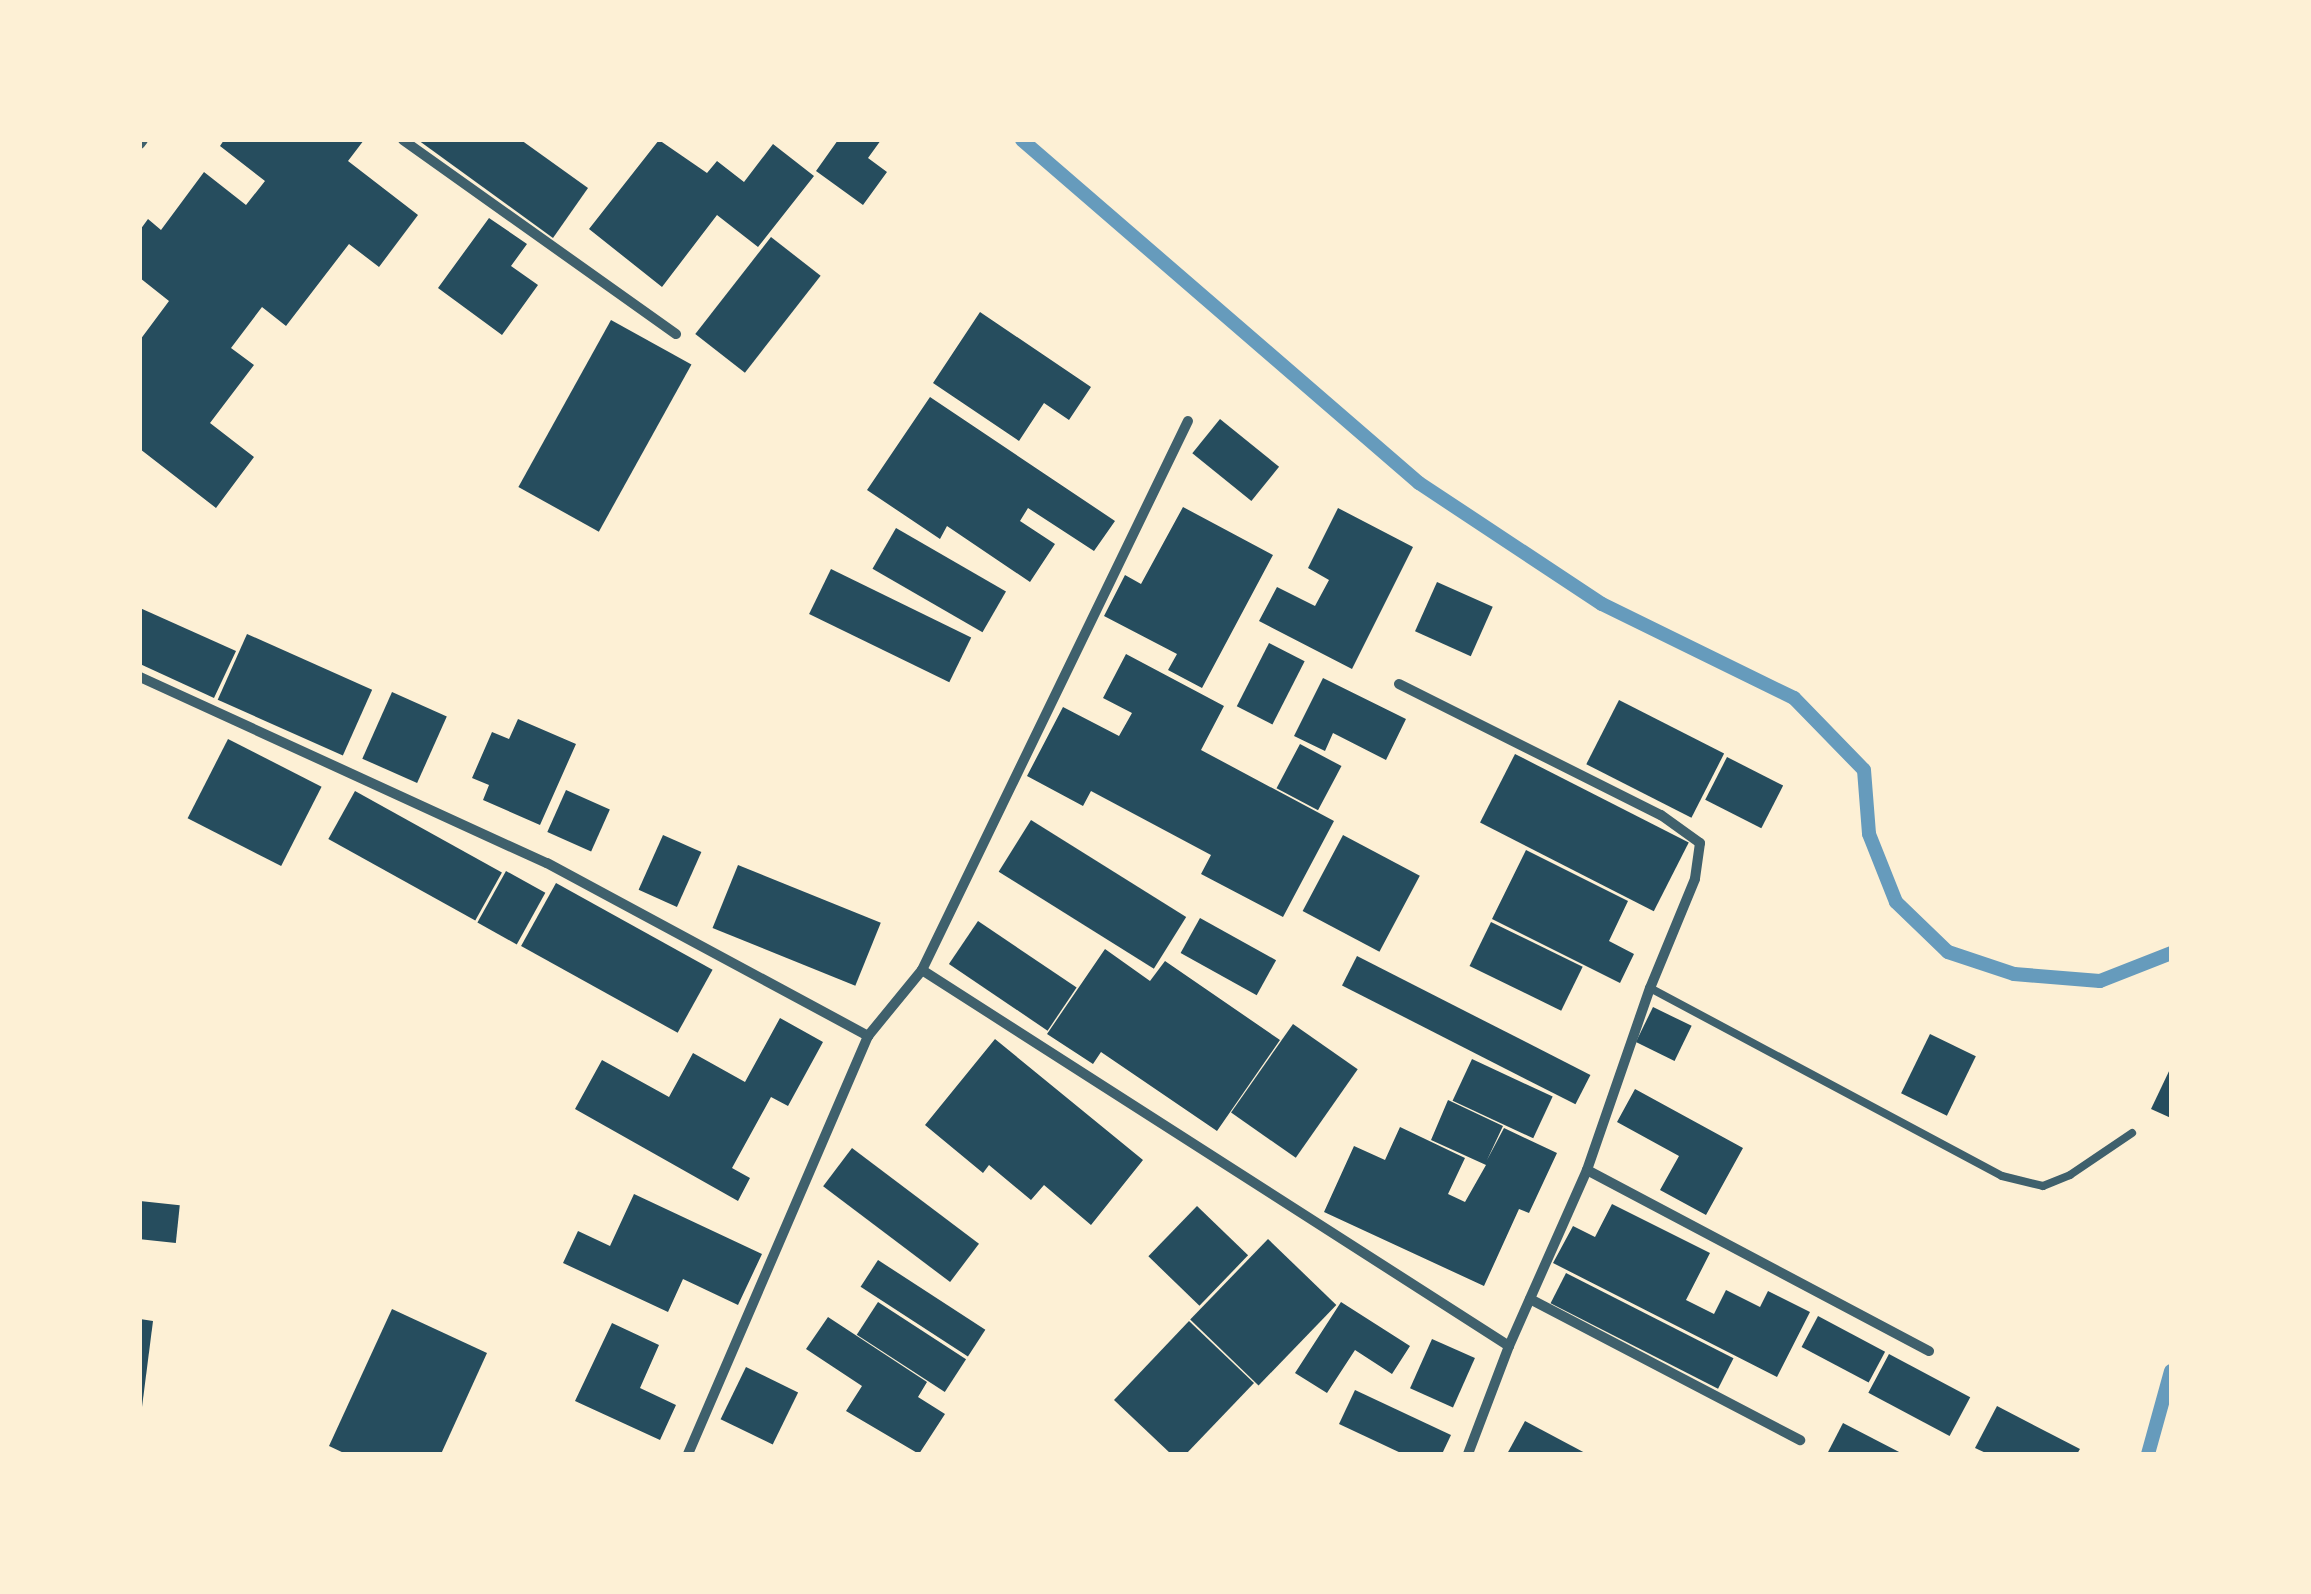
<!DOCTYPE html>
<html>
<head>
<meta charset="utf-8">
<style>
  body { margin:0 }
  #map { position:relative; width:2311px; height:1594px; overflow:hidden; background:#fdf0d5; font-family:"Titillium Web",sans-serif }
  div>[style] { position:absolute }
  .stream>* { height:14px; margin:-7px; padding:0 7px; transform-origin:7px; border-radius:7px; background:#669bbc }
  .building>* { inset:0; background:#264d5e; transform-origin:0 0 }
  .service>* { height:8px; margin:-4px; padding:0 4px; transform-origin:4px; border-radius:4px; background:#3f606c }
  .minor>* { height:10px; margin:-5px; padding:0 5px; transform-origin:5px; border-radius:5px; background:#3f606c }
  span { translate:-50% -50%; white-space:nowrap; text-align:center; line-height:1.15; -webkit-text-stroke:8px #fdf0d5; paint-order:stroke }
  .frame { position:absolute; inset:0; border:142px solid #fdf0d5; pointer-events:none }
</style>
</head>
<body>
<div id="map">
  <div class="stream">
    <i style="left:1022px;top:140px;width:525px;rotate:40.83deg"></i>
    <i style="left:1419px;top:483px;width:219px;rotate:33.5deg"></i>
    <i style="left:1602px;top:604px;width:214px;rotate:26.1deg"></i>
    <i style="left:1794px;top:698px;width:100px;rotate:45.8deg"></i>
    <i style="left:1864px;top:770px;width:64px;rotate:85.5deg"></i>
    <i style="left:1869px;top:834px;width:73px;rotate:68.3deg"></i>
    <i style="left:1896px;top:902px;width:72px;rotate:43.9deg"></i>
    <i style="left:1948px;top:952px;width:70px;rotate:18.4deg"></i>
    <i style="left:2014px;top:974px;width:86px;rotate:4.7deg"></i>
    <i style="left:2100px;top:981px;width:76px;rotate:-21.5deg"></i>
    <i style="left:2148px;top:1454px;width:86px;rotate:-74.5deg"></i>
  </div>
  <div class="building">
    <i style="clip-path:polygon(224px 140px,364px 140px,348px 161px,418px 215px,379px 267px,349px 244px,286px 326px,262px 307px,231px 348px,254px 365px,210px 423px,254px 457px,216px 508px,140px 449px,140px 340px,169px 301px,140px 278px,140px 230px,148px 219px,161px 230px,204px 172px,246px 205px,265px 181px,220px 146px)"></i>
    <i style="clip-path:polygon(418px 140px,521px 140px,588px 188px,553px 238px)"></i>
    <i style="clip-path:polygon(659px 140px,707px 173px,717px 161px,744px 182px,773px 144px,814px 176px,758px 247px,717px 215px,662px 287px,589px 229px)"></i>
    <i style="clip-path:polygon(838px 140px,881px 140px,868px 158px,887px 172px,863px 205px,816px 171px)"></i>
    <i style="clip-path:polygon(489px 218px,527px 244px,511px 266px,538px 285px,502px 335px,438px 288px)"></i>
    <i style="left:771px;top:237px;width:63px;height:123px;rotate:38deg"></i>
    <i style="clip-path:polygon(980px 312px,1091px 387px,1069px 420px,1044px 403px,1019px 441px,933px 383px)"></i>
    <i style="left:611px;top:320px;width:92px;height:191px;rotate:29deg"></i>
    <i style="clip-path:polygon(930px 397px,1115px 521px,1094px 551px,1028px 508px,1020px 521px,1055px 544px,1030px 582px,947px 526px,940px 539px,867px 490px)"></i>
    <i style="left:1220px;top:419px;width:76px;height:44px;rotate:39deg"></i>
    <i style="clip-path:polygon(1183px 507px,1273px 555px,1202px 688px,1168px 670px,1177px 654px,1104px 616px,1125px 575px,1141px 584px)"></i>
    <i style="clip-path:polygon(1338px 508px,1413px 547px,1352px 669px,1259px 621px,1277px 587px,1315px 606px,1329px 580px,1308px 568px)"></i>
    <i style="left:896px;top:528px;width:127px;height:47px;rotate:30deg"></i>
    <i style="left:831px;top:569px;width:156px;height:50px;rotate:26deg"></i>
    <i style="left:1437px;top:582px;width:61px;height:54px;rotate:24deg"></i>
    <i style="clip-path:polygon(140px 608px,236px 651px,214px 698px,140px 664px)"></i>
    <i style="left:247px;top:634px;width:137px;height:72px;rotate:24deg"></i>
    <i style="left:1269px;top:643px;width:40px;height:71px;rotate:27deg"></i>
    <i style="clip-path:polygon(1126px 654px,1224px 706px,1201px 750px,1334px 821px,1283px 917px,1201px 874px,1211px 855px,1091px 791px,1083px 806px,1027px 776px,1063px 707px,1119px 736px,1132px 713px,1103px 698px)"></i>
    <i style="clip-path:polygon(1323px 678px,1406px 719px,1386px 760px,1333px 733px,1325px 751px,1294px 736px)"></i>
    <i style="left:392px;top:692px;width:60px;height:73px;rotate:24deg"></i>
    <i style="left:1619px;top:700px;width:118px;height:72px;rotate:27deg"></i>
    <i style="clip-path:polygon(518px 719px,576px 744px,540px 825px,483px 800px,489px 785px,472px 778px,492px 732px,509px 739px)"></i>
    <i style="left:228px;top:739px;width:105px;height:89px;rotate:27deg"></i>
    <i style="left:1300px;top:744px;width:47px;height:50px;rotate:28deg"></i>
    <i style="left:1515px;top:754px;width:195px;height:77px;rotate:27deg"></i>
    <i style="left:1727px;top:757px;width:63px;height:48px;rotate:27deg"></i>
    <i style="left:566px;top:790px;width:48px;height:46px;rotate:24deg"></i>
    <i style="left:355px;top:791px;width:168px;height:55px;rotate:29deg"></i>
    <i style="left:1031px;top:820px;width:183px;height:61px;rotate:32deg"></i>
    <i style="left:663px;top:835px;width:42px;height:60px;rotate:24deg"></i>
    <i style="left:1343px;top:835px;width:87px;height:86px;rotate:28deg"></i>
    <i style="clip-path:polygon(1526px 850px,1628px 901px,1609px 941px,1634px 954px,1620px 983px,1492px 919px)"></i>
    <i style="left:738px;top:865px;width:154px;height:68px;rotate:22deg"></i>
    <i style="left:506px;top:871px;width:45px;height:59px;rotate:29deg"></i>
    <i style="left:556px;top:883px;width:179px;height:72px;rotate:29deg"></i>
    <i style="left:1200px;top:918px;width:87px;height:40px;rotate:29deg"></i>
    <i style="left:978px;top:921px;width:119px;height:52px;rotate:34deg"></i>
    <i style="left:1491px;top:922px;width:102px;height:49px;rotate:26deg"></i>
    <i style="clip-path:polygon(1105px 949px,1150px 981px,1165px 961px,1280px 1040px,1217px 1131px,1101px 1052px,1093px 1064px,1047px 1034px)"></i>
    <i style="left:1357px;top:956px;width:262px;height:33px;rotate:27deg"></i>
    <i style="left:1653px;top:1007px;width:43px;height:39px;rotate:26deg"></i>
    <i style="clip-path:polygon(780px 1018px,823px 1042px,788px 1106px,771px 1097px,732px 1168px,750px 1178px,738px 1201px,575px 1109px,602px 1060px,669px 1097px,693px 1053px,745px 1082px)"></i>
    <i style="left:1293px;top:1024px;width:79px;height:108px;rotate:35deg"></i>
    <i style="left:1930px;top:1034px;width:51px;height:66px;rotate:26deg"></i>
    <i style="clip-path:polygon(995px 1039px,1143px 1160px,1091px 1225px,1044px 1185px,1031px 1200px,989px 1165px,983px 1173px,925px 1125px)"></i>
    <i style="left:1472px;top:1059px;width:89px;height:46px;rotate:25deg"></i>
    <i style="clip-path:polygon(2171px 1067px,2171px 1118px,2151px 1109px)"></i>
    <i style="clip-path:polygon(1635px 1089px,1743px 1148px,1706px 1215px,1660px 1190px,1679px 1156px,1617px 1122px)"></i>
    <i style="clip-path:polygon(1448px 1100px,1503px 1126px,1487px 1160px,1504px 1128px,1557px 1153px,1529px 1213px,1519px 1209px,1484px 1286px,1324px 1212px,1354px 1146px,1385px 1160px,1400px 1127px,1465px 1158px,1448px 1194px,1465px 1202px,1486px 1165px,1431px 1140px)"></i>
    <i style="left:852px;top:1148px;width:159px;height:48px;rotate:37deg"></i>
    <i style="clip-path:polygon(634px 1194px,762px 1254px,738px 1305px,683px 1279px,668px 1312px,563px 1263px,578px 1231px,610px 1246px)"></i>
    <i style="left:140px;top:1201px;width:40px;height:38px;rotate:6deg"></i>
    <i style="clip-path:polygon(1612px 1204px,1710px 1253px,1686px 1300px,1714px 1314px,1726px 1290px,1760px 1307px,1768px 1291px,1810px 1312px,1777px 1377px,1553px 1263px,1573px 1226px,1595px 1237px)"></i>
    <i style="left:1197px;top:1206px;width:71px;height:70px;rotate:44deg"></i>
    <i style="left:1268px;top:1239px;width:95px;height:112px;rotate:44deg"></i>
    <i style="left:878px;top:1260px;width:128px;height:32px;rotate:33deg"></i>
    <i style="left:1566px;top:1273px;width:188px;height:34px;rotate:27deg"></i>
    <i style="left:878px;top:1302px;width:105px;height:39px;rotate:33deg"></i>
    <i style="clip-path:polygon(1341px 1302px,1410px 1346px,1392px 1374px,1355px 1350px,1327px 1393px,1295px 1373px)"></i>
    <i style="clip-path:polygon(392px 1309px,487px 1353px,441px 1454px,346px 1454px,329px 1446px)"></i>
    <i style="left:1818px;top:1316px;width:76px;height:35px;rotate:28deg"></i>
    <i style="clip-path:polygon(828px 1317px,927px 1382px,918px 1397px,945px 1414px,919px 1454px,846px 1411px,862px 1386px,806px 1349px)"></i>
    <i style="clip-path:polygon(140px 1319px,153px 1321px,142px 1407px,140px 1407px)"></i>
    <i style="clip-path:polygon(1189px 1321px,1254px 1383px,1186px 1454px,1171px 1454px,1114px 1400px)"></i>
    <i style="clip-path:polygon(612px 1323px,659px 1345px,640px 1388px,676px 1405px,660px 1440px,575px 1401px)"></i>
    <i style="left:1432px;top:1339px;width:47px;height:54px;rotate:24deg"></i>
    <i style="left:1889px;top:1354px;width:92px;height:44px;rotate:28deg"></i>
    <i style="left:746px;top:1367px;width:58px;height:58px;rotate:26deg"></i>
    <i style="clip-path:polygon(1355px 1390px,1451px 1435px,1442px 1454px,1403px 1454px,1339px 1424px)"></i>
    <i style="clip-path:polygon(1997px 1406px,2080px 1449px,2077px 1454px,1988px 1454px,1975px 1448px)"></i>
    <i style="clip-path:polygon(1525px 1421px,1587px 1454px,1507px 1454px)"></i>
    <i style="clip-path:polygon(1843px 1423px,1903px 1454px,1827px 1454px)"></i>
  </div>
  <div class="service">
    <i style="left:1650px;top:988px;width:399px;rotate:28.1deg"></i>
    <i style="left:2002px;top:1176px;width:42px;rotate:13.7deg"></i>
    <i style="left:2043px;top:1186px;width:29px;rotate:-22deg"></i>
    <i style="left:2070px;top:1175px;width:75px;rotate:-34.1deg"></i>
  </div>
  <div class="minor">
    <i style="left:403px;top:140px;width:335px;rotate:35.4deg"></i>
    <i style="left:140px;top:144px;width:5px;rotate:-53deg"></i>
    <i style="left:140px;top:677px;width:447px;rotate:24.6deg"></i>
    <i style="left:547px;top:863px;width:365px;rotate:28.3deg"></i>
    <i style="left:1399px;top:684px;width:293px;rotate:26.6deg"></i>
    <i style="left:1661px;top:815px;width:48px;rotate:35.7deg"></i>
    <i style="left:1700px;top:843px;width:36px;rotate:98deg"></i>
    <i style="left:1695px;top:879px;width:118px;rotate:112.4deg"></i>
    <i style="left:1650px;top:988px;width:193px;rotate:109.1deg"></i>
    <i style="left:1587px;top:1170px;width:193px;rotate:113.9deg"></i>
    <i style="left:1509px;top:1346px;width:116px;rotate:110.8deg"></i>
    <i style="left:922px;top:970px;width:697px;rotate:32.64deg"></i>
    <i style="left:1587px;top:1170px;width:387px;rotate:27.9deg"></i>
    <i style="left:1530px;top:1299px;width:305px;rotate:27.6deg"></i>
    <i style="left:688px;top:1454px;width:455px;rotate:-66.7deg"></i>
    <i style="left:868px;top:1036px;width:85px;rotate:-50.7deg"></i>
    <i style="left:922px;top:970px;width:610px;rotate:-64.15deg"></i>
  </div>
  <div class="frame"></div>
</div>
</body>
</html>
